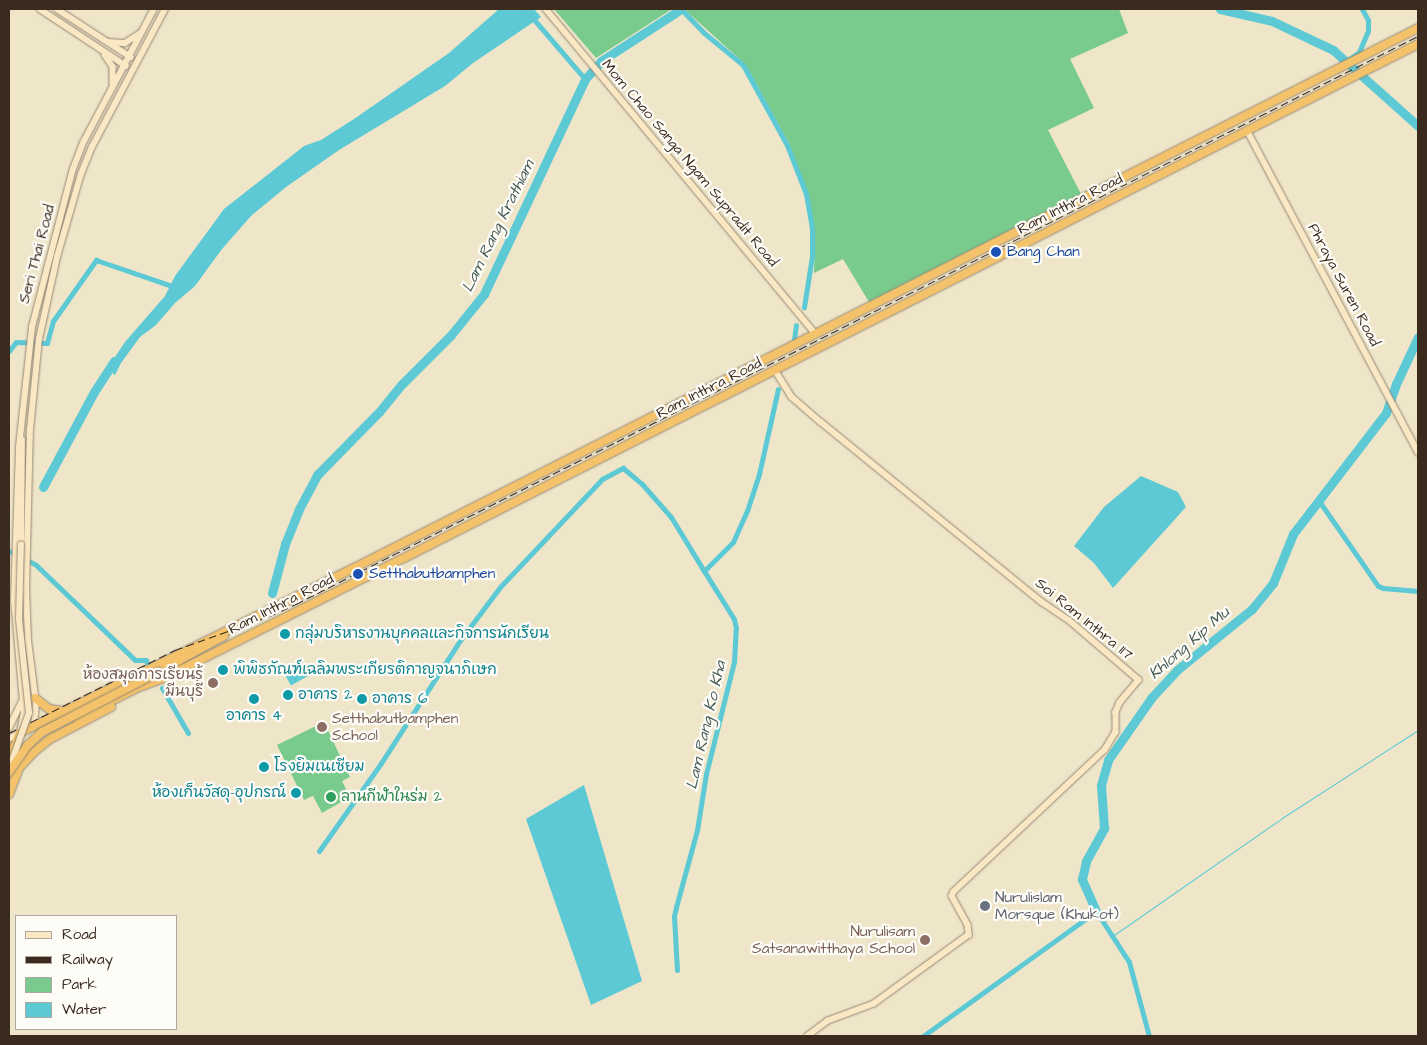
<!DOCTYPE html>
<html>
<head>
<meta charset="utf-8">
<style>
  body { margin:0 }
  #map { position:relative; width:1427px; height:1045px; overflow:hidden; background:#efe6ca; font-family:"Architects Daughter","Playpen Sans Thai",sans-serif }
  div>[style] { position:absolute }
  .green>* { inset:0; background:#79cb8d }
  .water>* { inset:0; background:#5cc9d4; transform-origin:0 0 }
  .stream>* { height:1px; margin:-0.5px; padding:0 0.5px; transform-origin:0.5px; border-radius:0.5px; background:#5cc9d4 }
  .canal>* { height:5px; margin:-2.5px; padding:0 2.5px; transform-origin:2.5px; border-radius:2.5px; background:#5cc9d4 }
  .river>* { height:9px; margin:-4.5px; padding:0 4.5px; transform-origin:4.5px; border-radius:4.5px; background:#5cc9d4 }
  .roads { filter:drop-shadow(0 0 1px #958874) drop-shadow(0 0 1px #958874) }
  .secondary>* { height:5.5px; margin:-2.75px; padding:0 2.75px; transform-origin:2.75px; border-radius:2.75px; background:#fae7c3 }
  .highway>* { height:8px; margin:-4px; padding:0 4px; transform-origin:4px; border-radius:4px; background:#f3c26a }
  .rail>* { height:1px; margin-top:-0.5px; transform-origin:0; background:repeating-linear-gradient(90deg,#3b2a1e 0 8px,transparent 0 12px) }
  .bridges { filter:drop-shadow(0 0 1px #958874) drop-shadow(0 0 1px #958874) }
  .secondary-bridge>* { height:5.5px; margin:-2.75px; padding:0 2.75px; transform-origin:2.75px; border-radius:2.75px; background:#fae7c3 }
  .highway-bridge>* { height:8px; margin:-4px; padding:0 4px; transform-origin:4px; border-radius:4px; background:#f3c26a }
  .dots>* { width:14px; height:14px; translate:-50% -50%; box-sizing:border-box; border:2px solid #fdfcf7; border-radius:50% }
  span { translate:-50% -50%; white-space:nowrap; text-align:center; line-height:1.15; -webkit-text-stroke:4.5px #fdfcf7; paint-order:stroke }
  .street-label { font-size:15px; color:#3b2a1e }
  .transit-label { font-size:15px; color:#164399 }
  .left { translate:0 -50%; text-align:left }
  .culture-label { font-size:15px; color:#0d838f }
  .right { translate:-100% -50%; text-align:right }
  .education-label { font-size:15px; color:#785e54 }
  .leisure-label { font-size:15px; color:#27864d }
  .worship-label { font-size:15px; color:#5b616d }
  .water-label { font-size:16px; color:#455a55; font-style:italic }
  .frame { position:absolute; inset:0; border:10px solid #3b2a1e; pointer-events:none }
  .legend { position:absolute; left:15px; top:915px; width:162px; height:115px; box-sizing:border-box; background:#fdfcf7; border:1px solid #afa8a0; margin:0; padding:6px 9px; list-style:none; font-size:15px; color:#3b2a1e }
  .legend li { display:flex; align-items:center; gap:10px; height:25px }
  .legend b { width:25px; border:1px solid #afa8a0 }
</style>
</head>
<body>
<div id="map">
  <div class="green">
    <i style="clip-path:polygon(554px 9px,672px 9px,596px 58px)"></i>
    <i style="clip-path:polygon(684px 9px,1119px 9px,1128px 33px,1070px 59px,1094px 108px,1048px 130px,1081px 194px,869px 302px,843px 259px,814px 273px,815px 238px,807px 191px,789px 143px,745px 64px)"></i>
    <i style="clip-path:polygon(324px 722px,350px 777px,342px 781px,350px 797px,322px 813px,313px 796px,317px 794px,304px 800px,277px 745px)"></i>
  </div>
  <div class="water">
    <i style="clip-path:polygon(499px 9px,534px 9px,541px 17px,473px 63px,445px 86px,339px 150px,286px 187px,251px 216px,222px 249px,195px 286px,175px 303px,156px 325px,140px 337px,121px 363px,115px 375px,107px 369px,125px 342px,165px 296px,175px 276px,224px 209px,304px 146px,321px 140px,354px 119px,449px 53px)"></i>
    <i style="clip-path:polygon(1141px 476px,1178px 492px,1186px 507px,1113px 588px,1094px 563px,1074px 546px,1104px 507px)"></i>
    <i style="left:303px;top:664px;width:13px;height:21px;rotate:61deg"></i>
    <i style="clip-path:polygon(584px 785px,642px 981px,591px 1005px,526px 819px)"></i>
  </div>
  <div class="stream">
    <i style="left:1111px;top:937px;width:208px;rotate:-34.8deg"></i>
    <i style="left:1282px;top:818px;width:162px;rotate:-32.9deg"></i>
  </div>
  <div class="canal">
    <i style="left:525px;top:9px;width:92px;rotate:49.4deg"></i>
    <i style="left:681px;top:9px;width:32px;rotate:46deg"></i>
    <i style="left:703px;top:32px;width:52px;rotate:39.5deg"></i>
    <i style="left:743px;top:65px;width:91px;rotate:61.2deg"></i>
    <i style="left:787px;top:145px;width:53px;rotate:68.8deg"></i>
    <i style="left:806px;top:194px;width:34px;rotate:80deg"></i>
    <i style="left:812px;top:227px;width:29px;rotate:90deg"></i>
    <i style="left:812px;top:256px;width:52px;rotate:98.9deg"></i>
    <i style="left:1348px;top:60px;width:14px;rotate:-36deg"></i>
    <i style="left:1359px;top:52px;width:23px;rotate:-67deg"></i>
    <i style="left:1368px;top:31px;width:11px;rotate:-90deg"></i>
    <i style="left:1368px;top:20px;width:13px;rotate:-119deg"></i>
    <i style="left:794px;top:339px;width:14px;rotate:-82deg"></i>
    <i style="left:9px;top:351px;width:11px;rotate:-52deg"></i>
    <i style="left:16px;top:342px;width:31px;rotate:2deg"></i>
    <i style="left:47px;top:343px;width:23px;rotate:-75deg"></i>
    <i style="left:53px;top:321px;width:75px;rotate:-54.8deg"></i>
    <i style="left:96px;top:260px;width:83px;rotate:18.9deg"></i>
    <i style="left:1319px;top:501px;width:103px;rotate:55.2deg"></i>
    <i style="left:1378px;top:586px;width:5px;rotate:22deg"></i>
    <i style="left:1383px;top:588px;width:35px;rotate:5deg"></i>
    <i style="left:9px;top:551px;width:30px;rotate:27deg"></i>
    <i style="left:36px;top:565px;width:137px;rotate:43.8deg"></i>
    <i style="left:135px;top:660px;width:11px"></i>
    <i style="left:146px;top:660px;width:3px;rotate:72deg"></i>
    <i style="left:162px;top:688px;width:52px;rotate:60deg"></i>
    <i style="left:319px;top:851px;width:108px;rotate:-54.8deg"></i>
    <i style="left:381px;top:763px;width:148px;rotate:-57.2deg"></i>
    <i style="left:461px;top:639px;width:65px;rotate:-53.1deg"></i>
    <i style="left:500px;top:587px;width:149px;rotate:-46.6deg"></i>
    <i style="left:602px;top:479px;width:24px;rotate:-28deg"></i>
    <i style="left:623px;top:468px;width:25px;rotate:40deg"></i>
    <i style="left:642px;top:484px;width:44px;rotate:48.7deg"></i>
    <i style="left:671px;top:517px;width:63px;rotate:58.6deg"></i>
    <i style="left:677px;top:970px;width:54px;rotate:-93.2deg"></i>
    <i style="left:674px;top:916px;width:9px;rotate:-77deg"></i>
    <i style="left:676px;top:907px;width:80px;rotate:-74.7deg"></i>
    <i style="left:697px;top:830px;width:57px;rotate:-80.9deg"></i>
    <i style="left:706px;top:774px;width:115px;rotate:-76deg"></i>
    <i style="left:734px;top:662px;width:34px;rotate:-87deg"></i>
    <i style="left:736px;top:628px;width:9px;rotate:-103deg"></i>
    <i style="left:734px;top:619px;width:57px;rotate:-122deg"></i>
    <i style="left:704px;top:571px;width:41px;rotate:-45deg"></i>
    <i style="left:733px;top:542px;width:34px;rotate:-66deg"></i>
    <i style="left:747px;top:511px;width:39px;rotate:-72deg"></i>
    <i style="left:759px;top:474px;width:87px;rotate:-77.4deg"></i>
    <i style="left:923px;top:1036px;width:213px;rotate:-35.8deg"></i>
    <i style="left:1096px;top:911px;width:61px;rotate:57.1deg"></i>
    <i style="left:1129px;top:962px;width:77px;rotate:74.9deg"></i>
  </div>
  <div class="river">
    <i style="left:1220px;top:9px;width:53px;rotate:13deg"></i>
    <i style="left:1272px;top:21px;width:68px;rotate:25.4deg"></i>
    <i style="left:1333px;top:50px;width:114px;rotate:41.8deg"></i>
    <i style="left:43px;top:487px;width:108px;rotate:-61.8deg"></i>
    <i style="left:94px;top:392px;width:37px;rotate:-57deg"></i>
    <i style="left:272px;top:593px;width:51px;rotate:-75.1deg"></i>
    <i style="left:285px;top:544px;width:38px;rotate:-68deg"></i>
    <i style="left:299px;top:509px;width:40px;rotate:-62deg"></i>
    <i style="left:318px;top:474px;width:87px;rotate:-45.5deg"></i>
    <i style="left:379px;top:412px;width:35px;rotate:-51deg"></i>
    <i style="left:401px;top:385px;width:71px;rotate:-45deg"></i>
    <i style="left:451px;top:335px;width:53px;rotate:-51.2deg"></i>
    <i style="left:484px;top:294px;width:238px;rotate:-64.8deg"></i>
    <i style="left:585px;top:79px;width:24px;rotate:-48deg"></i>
    <i style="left:601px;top:61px;width:95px;rotate:-33deg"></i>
    <i style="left:1096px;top:911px;width:35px;rotate:-114deg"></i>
    <i style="left:1082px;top:879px;width:18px;rotate:-77deg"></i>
    <i style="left:1086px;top:861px;width:38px;rotate:-61deg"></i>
    <i style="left:1104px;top:828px;width:43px;rotate:-94deg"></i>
    <i style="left:1101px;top:785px;width:26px;rotate:-74deg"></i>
    <i style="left:1108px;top:760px;width:77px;rotate:-55.1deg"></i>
    <i style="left:1152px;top:697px;width:37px;rotate:-47deg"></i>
    <i style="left:1177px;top:670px;width:97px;rotate:-39.1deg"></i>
    <i style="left:1252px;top:609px;width:33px;rotate:-51deg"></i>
    <i style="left:1273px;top:583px;width:53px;rotate:-67.8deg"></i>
    <i style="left:1293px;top:534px;width:153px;rotate:-52.5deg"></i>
    <i style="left:1386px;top:413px;width:31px;rotate:-71deg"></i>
    <i style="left:1396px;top:384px;width:52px;rotate:-64.9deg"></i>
  </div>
  <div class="roads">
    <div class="secondary">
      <i style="left:40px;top:9px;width:103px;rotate:33.5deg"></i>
      <i style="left:57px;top:9px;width:88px;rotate:33deg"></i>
      <i style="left:546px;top:9px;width:421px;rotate:50.3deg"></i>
      <i style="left:109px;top:42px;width:16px;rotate:4deg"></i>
      <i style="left:125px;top:43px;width:17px;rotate:-33deg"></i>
      <i style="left:105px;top:55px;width:14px;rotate:56deg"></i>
      <i style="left:113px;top:67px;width:16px;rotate:90deg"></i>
      <i style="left:1247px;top:130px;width:365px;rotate:62deg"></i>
      <i style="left:775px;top:370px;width:32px;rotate:58deg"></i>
      <i style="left:792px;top:397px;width:38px;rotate:41deg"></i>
      <i style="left:821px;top:422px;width:285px;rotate:39.2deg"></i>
      <i style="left:1042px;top:602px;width:32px;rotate:34deg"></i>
      <i style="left:1069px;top:620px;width:92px;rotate:40.6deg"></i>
      <i style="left:1139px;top:680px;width:30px;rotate:130deg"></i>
      <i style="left:1120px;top:703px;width:10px;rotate:114deg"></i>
      <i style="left:1116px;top:712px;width:20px;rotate:90deg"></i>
      <i style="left:1116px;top:732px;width:21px;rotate:121deg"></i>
      <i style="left:1105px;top:750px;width:207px;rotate:136.8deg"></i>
      <i style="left:954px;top:892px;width:4px;rotate:117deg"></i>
      <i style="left:952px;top:896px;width:33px;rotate:61deg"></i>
      <i style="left:968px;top:925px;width:10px;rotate:84deg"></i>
      <i style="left:969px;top:935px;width:117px;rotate:144deg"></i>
      <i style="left:874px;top:1004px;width:49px;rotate:159.7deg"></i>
      <i style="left:828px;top:1021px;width:25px;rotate:143deg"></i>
      <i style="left:21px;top:545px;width:105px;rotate:-89.5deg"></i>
      <i style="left:34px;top:726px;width:21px;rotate:-85deg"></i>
      <i style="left:36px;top:705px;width:64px;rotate:-97.1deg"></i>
      <i style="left:28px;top:641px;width:51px;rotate:-92.2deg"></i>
      <i style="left:26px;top:590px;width:160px;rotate:-88.6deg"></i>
      <i style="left:30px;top:430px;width:91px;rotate:-84.4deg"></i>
      <i style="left:39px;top:339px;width:84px;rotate:-77.6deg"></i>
      <i style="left:57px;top:257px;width:86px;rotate:-73.9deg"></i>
      <i style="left:81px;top:174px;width:29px;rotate:-68deg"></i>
      <i style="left:92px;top:147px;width:156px;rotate:-62.1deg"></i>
      <i style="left:9px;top:728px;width:30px;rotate:-64deg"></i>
      <i style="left:9px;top:739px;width:13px;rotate:-29deg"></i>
      <i style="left:20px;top:733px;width:21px;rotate:-79deg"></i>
      <i style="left:24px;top:712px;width:111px;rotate:-95.1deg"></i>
      <i style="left:14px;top:601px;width:154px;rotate:-88.1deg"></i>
      <i style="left:19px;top:447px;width:121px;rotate:-83.8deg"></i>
      <i style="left:32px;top:327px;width:163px;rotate:-75.5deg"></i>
      <i style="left:73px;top:169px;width:30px;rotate:-69deg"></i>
      <i style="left:84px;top:141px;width:149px;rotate:-62.1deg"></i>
    </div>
    <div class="highway">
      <i style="left:158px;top:672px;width:75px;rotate:-28.6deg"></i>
      <i style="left:35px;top:698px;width:18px;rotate:38deg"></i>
      <i style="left:49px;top:709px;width:13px;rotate:9deg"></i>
      <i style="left:77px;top:718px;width:69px;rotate:-26.6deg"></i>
      <i style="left:139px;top:687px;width:29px;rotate:-20deg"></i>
      <i style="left:166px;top:677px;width:268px;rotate:-26.6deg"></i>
      <i style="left:406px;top:557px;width:1135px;rotate:-26.88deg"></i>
      <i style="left:9px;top:760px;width:29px;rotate:-68deg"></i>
      <i style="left:20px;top:733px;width:375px;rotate:-26.3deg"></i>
      <i style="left:356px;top:567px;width:1191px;rotate:-26.91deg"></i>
      <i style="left:18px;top:769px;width:25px;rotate:-47deg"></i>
      <i style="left:35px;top:751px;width:19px;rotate:-39deg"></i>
      <i style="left:50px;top:739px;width:69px;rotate:-27.7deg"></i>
      <i style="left:9px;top:794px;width:31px;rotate:-69deg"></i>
    </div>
  </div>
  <div class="rail">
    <i style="left:9px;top:733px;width:186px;rotate:-26.6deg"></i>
    <i style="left:175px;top:650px;width:101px;rotate:-19.7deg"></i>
    <i style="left:270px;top:616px;width:29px;rotate:-25deg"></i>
    <i style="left:296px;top:604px;width:1258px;rotate:-26.85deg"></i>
  </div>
  <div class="bridges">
    <div class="secondary-bridge">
      <i style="left:11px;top:764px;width:54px;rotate:-70.6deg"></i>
      <i style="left:29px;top:713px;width:95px;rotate:-96.1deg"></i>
      <i style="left:19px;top:619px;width:74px;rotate:-88.5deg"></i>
    </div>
    <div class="highway-bridge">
      <i style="left:9px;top:772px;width:32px;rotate:-55deg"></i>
      <i style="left:27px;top:746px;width:21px;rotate:-43deg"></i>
      <i style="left:42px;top:732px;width:131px;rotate:-27.3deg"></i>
    </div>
  </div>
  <div class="dots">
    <i style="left:996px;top:252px;background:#1a4fb4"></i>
    <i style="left:358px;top:574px;background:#1a4fb4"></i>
    <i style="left:285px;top:634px;background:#0f9aa8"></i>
    <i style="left:223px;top:670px;background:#0f9aa8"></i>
    <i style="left:213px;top:683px;background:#8d6e63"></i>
    <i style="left:288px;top:695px;background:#0f9aa8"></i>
    <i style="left:254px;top:699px;background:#0f9aa8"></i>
    <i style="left:362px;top:699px;background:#0f9aa8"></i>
    <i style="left:322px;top:727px;background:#8d6e63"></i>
    <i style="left:264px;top:767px;background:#0f9aa8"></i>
    <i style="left:296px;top:793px;background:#0f9aa8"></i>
    <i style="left:331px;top:797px;background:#2e9e5b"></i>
    <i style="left:985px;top:906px;background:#6b7280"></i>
    <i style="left:925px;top:940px;background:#8d6e63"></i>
  </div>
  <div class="street-label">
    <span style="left:690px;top:163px;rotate:50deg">Mom Chao Sanga Ngam Supradit Road</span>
    <span style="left:1070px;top:204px;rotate:-27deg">Ram Inthra Road</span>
    <span style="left:37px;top:254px;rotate:-75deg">Seri Thai Road</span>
    <span style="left:1344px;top:285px;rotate:62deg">Phraya Suren Road</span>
    <span style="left:709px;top:388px;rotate:-27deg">Ram Inthra Road</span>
    <span style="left:281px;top:604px;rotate:-27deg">Ram Inthra Road</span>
    <span style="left:1084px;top:619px;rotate:39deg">Soi Ram Inthra 117</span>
  </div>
  <div class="transit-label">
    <span class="left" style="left:1007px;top:252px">Bang Chan</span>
    <span class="left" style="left:369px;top:574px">Setthabutbamphen</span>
  </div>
  <div class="culture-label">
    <span class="left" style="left:295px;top:634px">กลุ่มบริหารงานบุคคลและกิจการนักเรียน</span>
    <span class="left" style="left:233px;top:670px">พิพิธภัณฑ์เฉลิมพระเกียรติกาญจนาภิเษก</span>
    <span class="left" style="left:298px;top:695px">อาคาร 2</span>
    <span class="left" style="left:372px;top:699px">อาคาร 6</span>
    <span style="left:254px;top:716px">อาคาร 4</span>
    <span class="left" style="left:274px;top:767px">โรงยิมเนเซียม</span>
    <span class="right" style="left:286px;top:793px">ห้องเก็นวัสดุ-อุปกรณ์</span>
  </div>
  <div class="education-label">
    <span class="right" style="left:203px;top:683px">ห้องสมุดการเรียนรู้<br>มีนบุรี</span>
    <span class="left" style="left:332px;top:727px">Setthabutbamphen<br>School</span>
    <span class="right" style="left:915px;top:940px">Nurulisam<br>Satsanawitthaya School</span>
  </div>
  <div class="leisure-label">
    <span class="left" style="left:341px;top:797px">ลานกีฬาในร่ม 2</span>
  </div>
  <div class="worship-label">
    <span class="left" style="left:995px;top:906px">Nurulislam<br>Morsque (Khukot)</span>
  </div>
  <div class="water-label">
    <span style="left:498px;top:226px;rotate:-64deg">Lam Rang Krathiam</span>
    <span style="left:1189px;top:643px;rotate:-41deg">Khlong Kip Mu</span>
    <span style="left:706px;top:725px;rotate:-77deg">Lam Rang Ko Kha</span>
  </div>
  <div class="frame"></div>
  <ul class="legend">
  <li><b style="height:6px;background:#fae7c3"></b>Road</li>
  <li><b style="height:6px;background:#3b2a1e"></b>Railway</li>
  <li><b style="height:14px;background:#79cb8d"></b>Park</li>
  <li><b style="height:14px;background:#5cc9d4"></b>Water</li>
  </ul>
</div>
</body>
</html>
